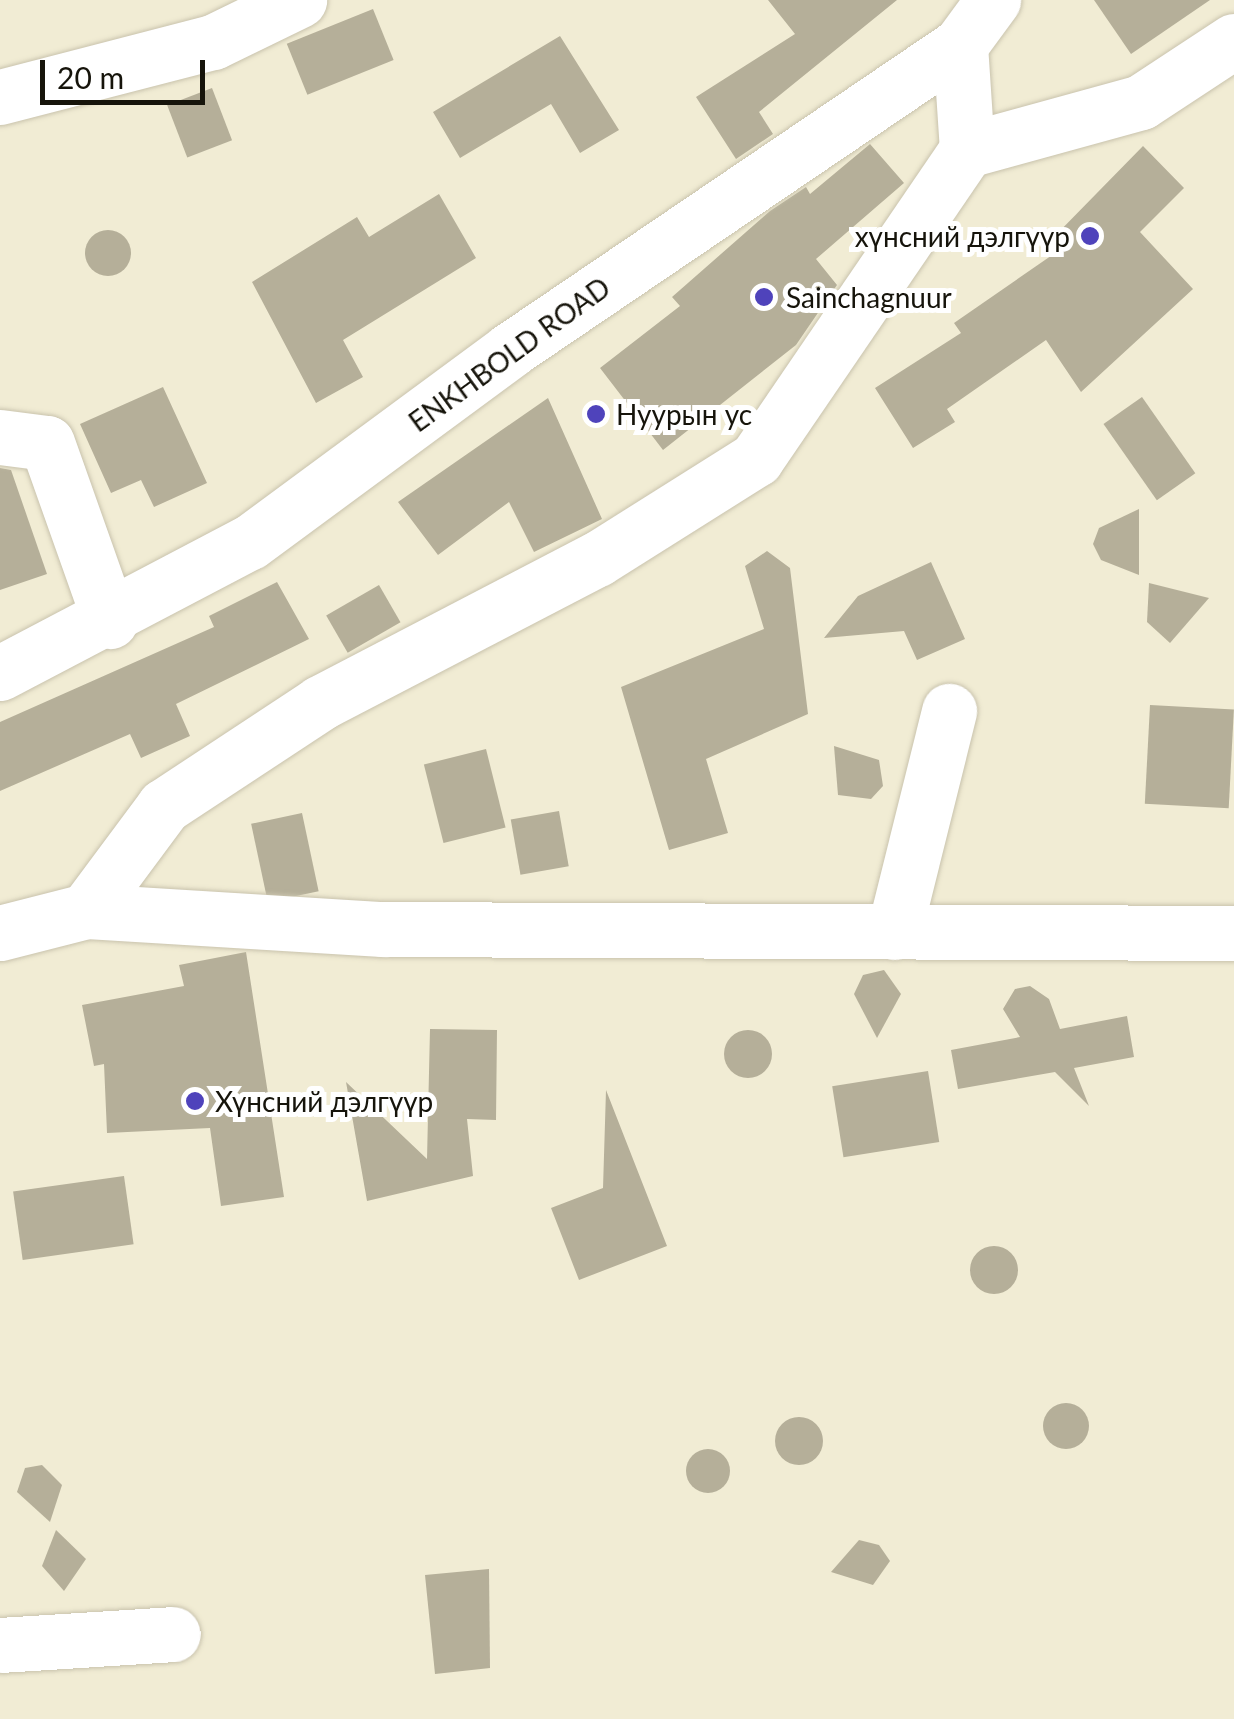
<!DOCTYPE html>
<html>
<head>
<meta charset="utf-8">
<style>
  body { margin:0 }
  #map { position:relative; width:1234px; height:1719px; overflow:hidden; background:#f1ecd4; font-family:Lato,sans-serif }
  div>[style] { position:absolute }
  .building>* { inset:0; background:#b5af99; transform-origin:0 0 }
  .round { border-radius:50% }
  .roads { filter:drop-shadow(0 0 2px #c9c3ad) drop-shadow(0 0 2px #c9c3ad) }
  .street>* { height:55px; margin:-27.5px; padding:0 27.5px; transform-origin:27.5px; border-radius:27.5px; background:#fff }
  .dots>* { width:28px; height:28px; translate:-50% -50%; box-sizing:border-box; border:5px solid #fff; border-radius:50% }
  span { translate:-50% -50%; white-space:nowrap; text-align:center; line-height:1.15; -webkit-text-stroke:10px #fff; paint-order:stroke }
  .poi-label { font-size:28px; color:#16140b }
  .right { translate:-100% -50%; text-align:right }
  .left { translate:0 -50%; text-align:left }
  .street-label { font-size:28px; color:#16140b }
  .scale { position:absolute; left:40px; top:60px; width:165px; height:45px; box-sizing:border-box; border:5px solid #16140b; border-top:0; padding-left:12px; font-size:30px; line-height:35px; white-space:nowrap; color:#16140b; -webkit-text-stroke:8px #fff; paint-order:stroke }
</style>
</head>
<body>
<div id="map">
  <div class="building">
    <i style="clip-path:polygon(768px 0,897px 0,759px 112px,773px 134px,736px 159px,696px 97px,795px 34px)"></i>
    <i style="clip-path:polygon(1094px 0,1210px 0,1131px 54px)"></i>
    <i style="left:373px;top:9px;width:55px;height:93px;rotate:68deg"></i>
    <i style="clip-path:polygon(560px 36px,619px 130px,580px 153px,551px 104px,460px 158px,433px 112px)"></i>
    <i style="left:212px;top:88px;width:56px;height:48px;rotate:69deg"></i>
    <i style="clip-path:polygon(870px 144px,904px 183px,816px 259px,837px 285px,796px 345px,663px 450px,600px 368px,680px 306px,672px 297px,770px 211px,806px 187px,810px 194px)"></i>
    <i style="clip-path:polygon(1143px 146px,1184px 188px,1140px 232px,1193px 289px,1081px 392px,1046px 340px,947px 409px,955px 422px,913px 448px,875px 388px,961px 333px,954px 323px,1058px 251px,1049px 242px)"></i>
    <i style="clip-path:polygon(439px 194px,476px 258px,343px 340px,363px 377px,316px 403px,252px 282px,357px 217px,369px 237px)"></i>
    <i class="round" style="left:85px;top:230px;width:46px;height:46px"></i>
    <i style="clip-path:polygon(163px 387px,207px 483px,154px 507px,141px 480px,111px 493px,80px 424px)"></i>
    <i style="left:1142px;top:397px;width:93px;height:47px;rotate:55deg"></i>
    <i style="clip-path:polygon(548px 398px,602px 519px,534px 552px,509px 502px,438px 555px,398px 502px)"></i>
    <i style="clip-path:polygon(0 468px,11px 470px,47px 574px,0 590px)"></i>
    <i style="clip-path:polygon(1139px 509px,1139px 575px,1101px 560px,1093px 544px,1099px 528px)"></i>
    <i style="clip-path:polygon(767px 551px,790px 568px,808px 714px,706px 759px,728px 833px,669px 850px,621px 687px,764px 629px,745px 566px)"></i>
    <i style="clip-path:polygon(931px 562px,965px 639px,917px 660px,904px 631px,824px 638px,858px 596px)"></i>
    <i style="clip-path:polygon(277px 582px,309px 639px,176px 704px,190px 736px,141px 758px,130px 734px,0 791px,0 722px,214px 627px,209px 616px)"></i>
    <i style="clip-path:polygon(1149px 583px,1209px 598px,1170px 643px,1147px 622px)"></i>
    <i style="left:379px;top:585px;width:43px;height:61px;rotate:60deg"></i>
    <i style="left:1150px;top:705px;width:84px;height:99px;rotate:3deg"></i>
    <i style="clip-path:polygon(834px 746px,879px 760px,883px 786px,871px 799px,838px 795px)"></i>
    <i style="left:486px;top:749px;width:81px;height:64px;rotate:76deg"></i>
    <i style="left:559px;top:811px;width:56px;height:49px;rotate:80deg"></i>
    <i style="left:302px;top:813px;width:80px;height:52px;rotate:78deg"></i>
    <i style="clip-path:polygon(246px 952px,284px 1197px,221px 1206px,210px 1128px,107px 1133px,104px 1064px,94px 1066px,82px 1005px,184px 986px,179px 965px)"></i>
    <i style="clip-path:polygon(884px 970px,901px 994px,877px 1038px,854px 994px,863px 975px)"></i>
    <i style="clip-path:polygon(1030px 986px,1049px 999px,1060px 1029px,1127px 1016px,1134px 1057px,1074px 1068px,1089px 1106px,1055px 1072px,958px 1089px,951px 1050px,1020px 1037px,1003px 1009px,1015px 989px)"></i>
    <i style="clip-path:polygon(430px 1029px,497px 1030px,496px 1120px,467px 1119px,473px 1176px,367px 1201px,346px 1082px,427px 1159px)"></i>
    <i class="round" style="left:724px;top:1030px;width:48px;height:48px"></i>
    <i style="left:928px;top:1071px;width:72px;height:97px;rotate:81deg"></i>
    <i style="clip-path:polygon(606px 1090px,667px 1246px,579px 1280px,551px 1208px,603px 1188px)"></i>
    <i style="left:124px;top:1176px;width:69px;height:112px;rotate:82deg"></i>
    <i class="round" style="left:970px;top:1246px;width:48px;height:48px"></i>
    <i class="round" style="left:1043px;top:1403px;width:46px;height:46px"></i>
    <i class="round" style="left:775px;top:1417px;width:48px;height:48px"></i>
    <i class="round" style="left:686px;top:1449px;width:44px;height:44px"></i>
    <i style="clip-path:polygon(42px 1465px,62px 1485px,50px 1522px,17px 1492px,25px 1468px)"></i>
    <i style="clip-path:polygon(56px 1530px,86px 1559px,64px 1591px,42px 1566px)"></i>
    <i style="clip-path:polygon(859px 1540px,879px 1545px,890px 1561px,873px 1585px,831px 1572px)"></i>
    <i style="clip-path:polygon(489px 1569px,490px 1668px,435px 1674px,425px 1575px)"></i>
  </div>
  <div class="roads">
    <div class="street">
      <i style="left:960px;top:45px;width:105px;rotate:86.2deg"></i>
      <i style="left:967px;top:150px;width:180px;rotate:-15.4deg"></i>
      <i style="left:1141px;top:102px;width:111px;rotate:-33.3deg"></i>
      <i style="left:0;top:97px;width:220px;rotate:-14.5deg"></i>
      <i style="left:213px;top:42px;width:96px;rotate:-26deg"></i>
      <i style="left:0;top:437px;width:47px;rotate:7.3deg"></i>
      <i style="left:47px;top:443px;width:189px;rotate:70.5deg"></i>
      <i style="left:0;top:673px;width:282px;rotate:-27.7deg"></i>
      <i style="left:250px;top:542px;width:323px;rotate:-36.4deg"></i>
      <i style="left:510px;top:350px;width:544px;rotate:-34.13deg"></i>
      <i style="left:960px;top:45px;width:56px;rotate:-53.7deg"></i>
      <i style="left:86px;top:911px;width:131px;rotate:-53.4deg"></i>
      <i style="left:164px;top:806px;width:187px;rotate:-33.4deg"></i>
      <i style="left:320px;top:703px;width:312px;rotate:-27.5deg"></i>
      <i style="left:597px;top:559px;width:188px;rotate:-32.2deg"></i>
      <i style="left:756px;top:459px;width:374px;rotate:-55.7deg"></i>
      <i style="left:894px;top:932px;width:228px;rotate:-76deg"></i>
      <i style="left:0;top:933px;width:89px;rotate:-14.3deg"></i>
      <i style="left:86px;top:911px;width:298px;rotate:3.5deg"></i>
      <i style="left:383px;top:929px;width:851px;rotate:0.27deg"></i>
      <i style="left:0;top:1645px;width:173px;rotate:-3.6deg"></i>
    </div>
  </div>
  <div class="dots">
    <i style="left:1090px;top:236px;background:#4f43bb"></i>
    <i style="left:764px;top:297px;background:#4f43bb"></i>
    <i style="left:596px;top:414px;background:#4f43bb"></i>
    <i style="left:195px;top:1101px;background:#4f43bb"></i>
  </div>
  <div class="poi-label">
    <span class="right" style="left:1070px;top:236px">хүнсний дэлгүүр</span>
    <span class="left" style="left:786px;top:297px">Sainchagnuur</span>
    <span class="left" style="left:616px;top:414px">Нуурын ус</span>
    <span class="left" style="left:215px;top:1101px">Хүнсний дэлгүүр</span>
  </div>
  <div class="street-label">
    <span style="left:509px;top:354px;rotate:-36deg">ENKHBOLD ROAD</span>
  </div>
  <div class="scale">20 m</div>
</div>
</body>
</html>
